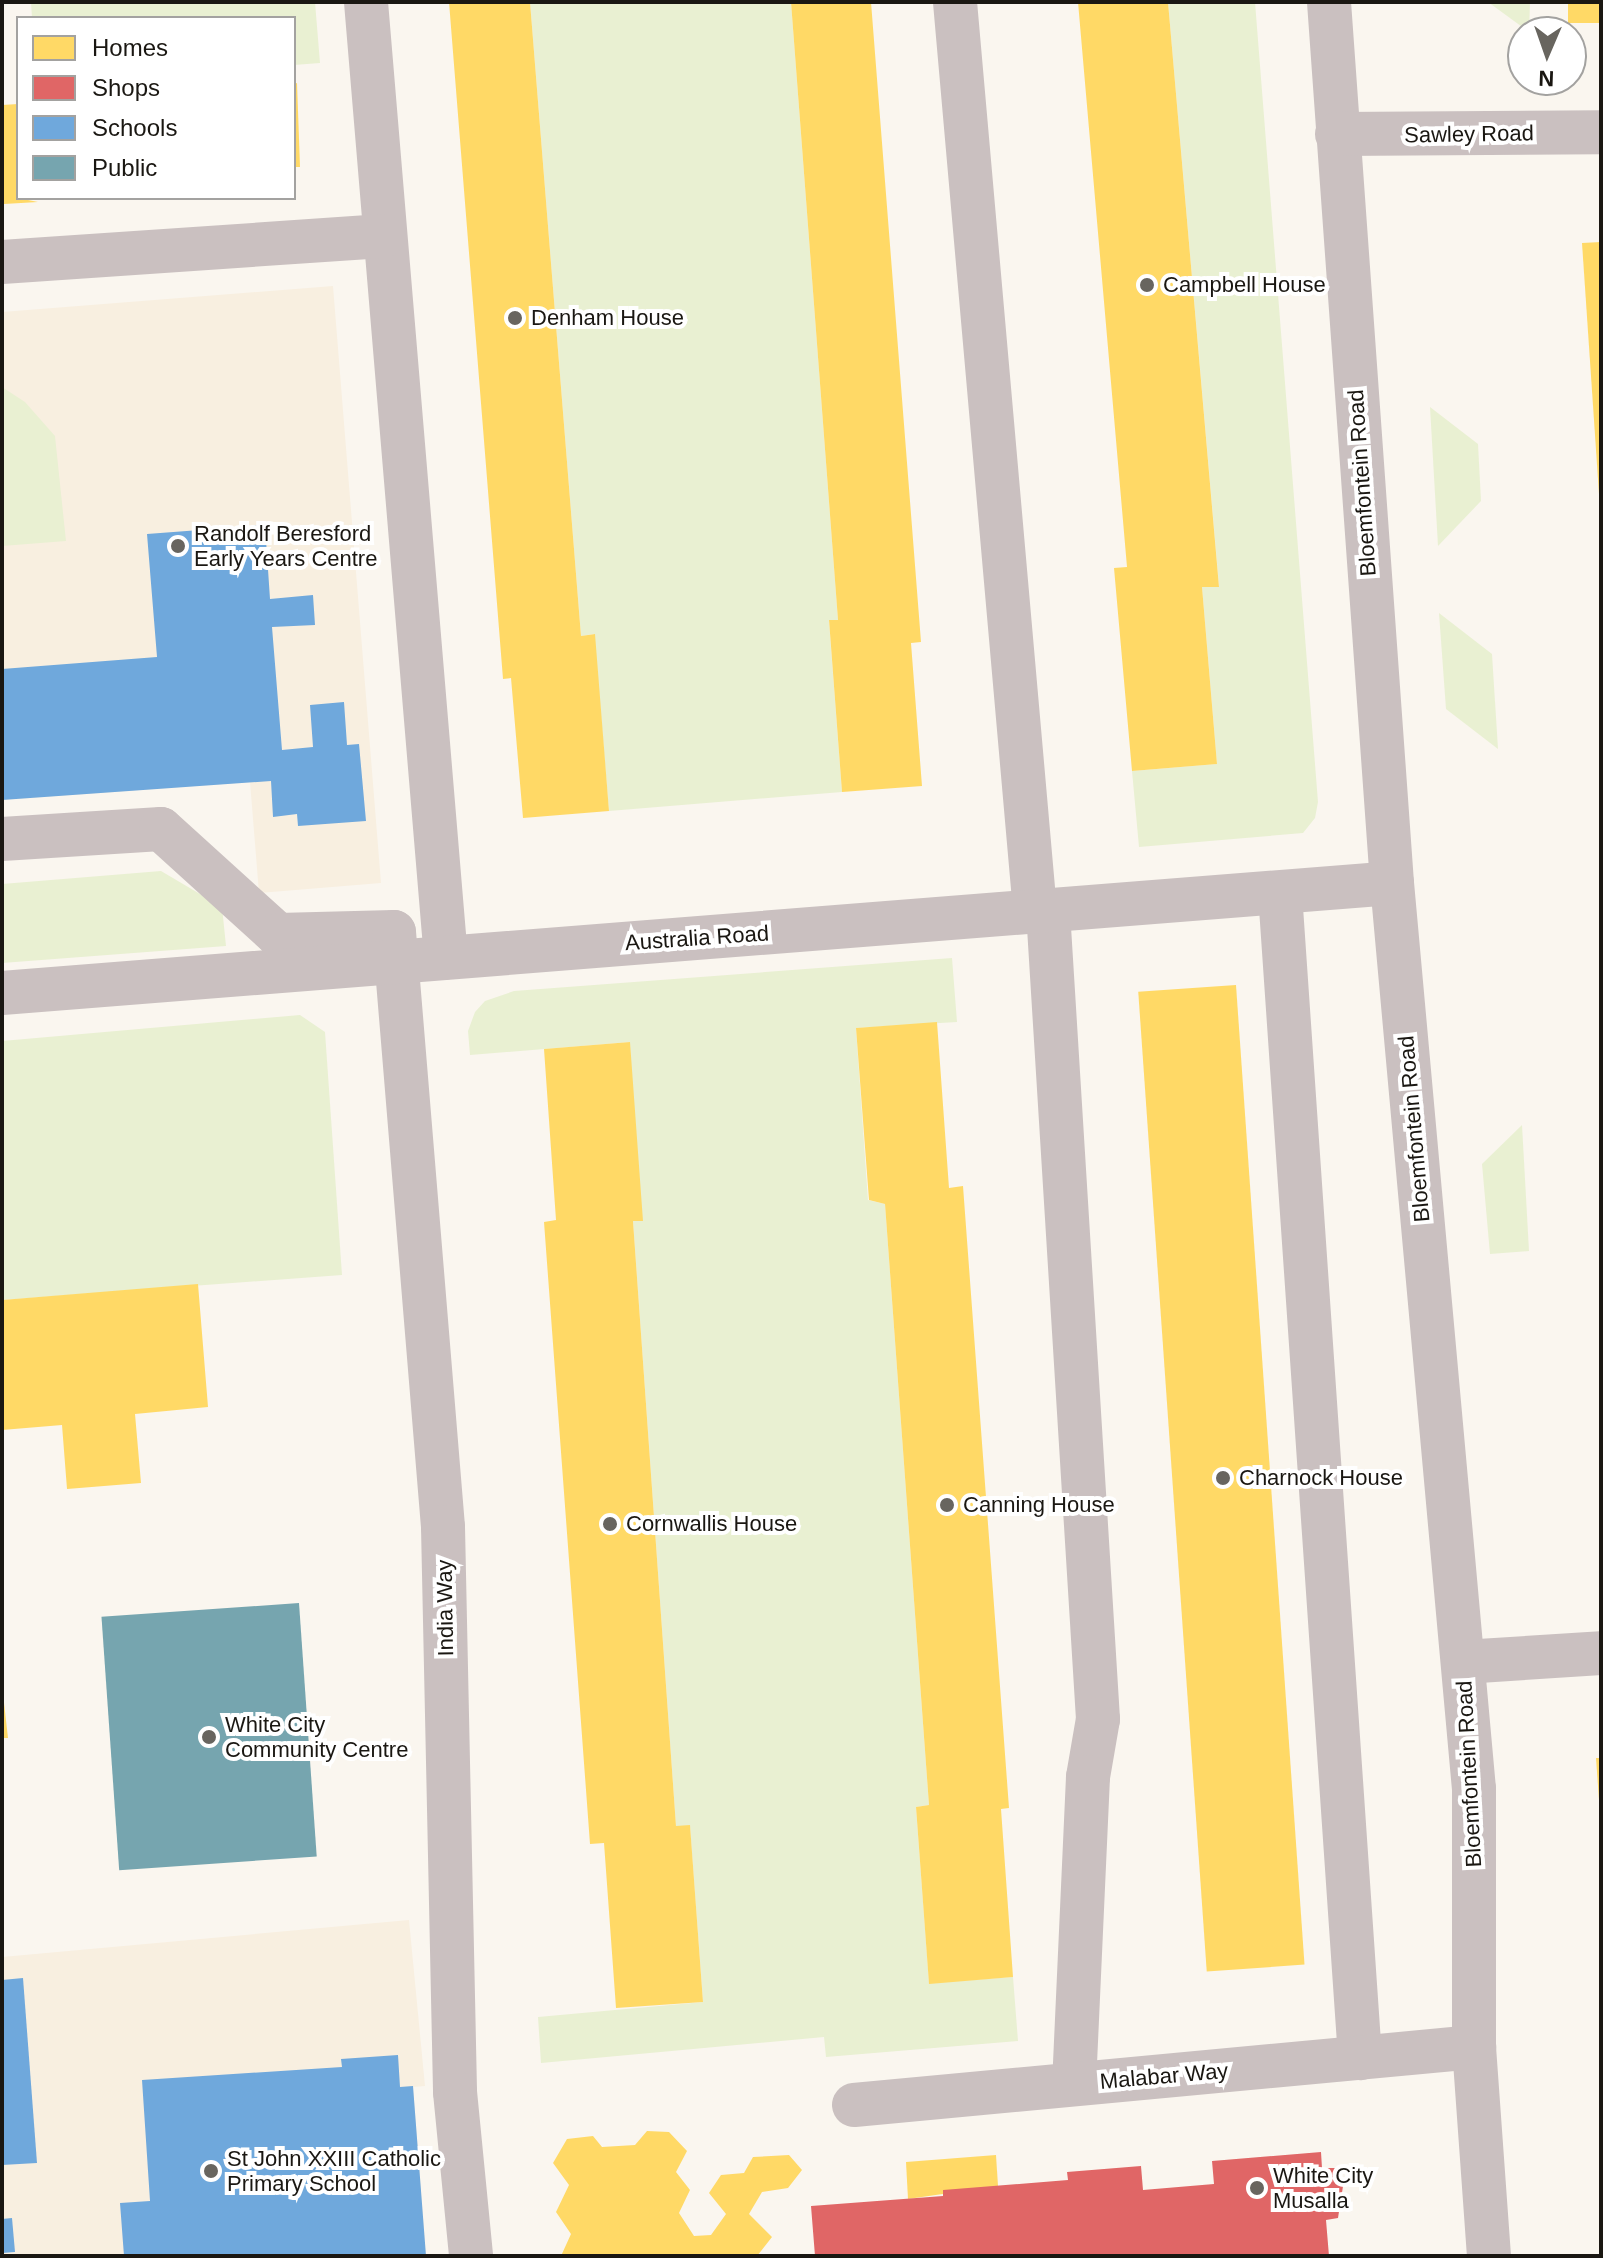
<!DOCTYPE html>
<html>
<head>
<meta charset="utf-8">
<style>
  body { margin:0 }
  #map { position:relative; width:1603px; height:2258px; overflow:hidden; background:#faf6ef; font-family:Helvetica,sans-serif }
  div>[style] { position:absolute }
  .built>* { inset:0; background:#f8efe0 }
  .green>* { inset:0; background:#e9f0d2 }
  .homes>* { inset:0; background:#ffd966; transform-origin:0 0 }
  .shops>* { inset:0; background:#e06666 }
  .schools>* { inset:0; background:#6fa8dc }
  .public>* { inset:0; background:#76a5af; transform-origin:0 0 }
  .minor>* { height:44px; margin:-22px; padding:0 22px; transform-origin:22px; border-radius:22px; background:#cac0c0 }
  .dots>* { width:22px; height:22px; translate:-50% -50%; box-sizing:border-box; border:4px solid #fff; border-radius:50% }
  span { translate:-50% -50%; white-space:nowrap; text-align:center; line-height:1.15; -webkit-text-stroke:8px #fff; paint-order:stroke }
  .street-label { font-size:22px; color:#1a1712 }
  .poi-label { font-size:22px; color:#1a1712 }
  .left { translate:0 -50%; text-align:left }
  .frame { position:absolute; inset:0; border:4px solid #1a1712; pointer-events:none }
  .legend { position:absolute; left:16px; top:16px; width:280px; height:184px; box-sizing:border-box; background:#fff; border:2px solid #a3a2a0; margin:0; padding:10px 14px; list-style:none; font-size:24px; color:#1a1712 }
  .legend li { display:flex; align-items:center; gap:16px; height:40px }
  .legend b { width:40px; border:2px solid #a3a2a0 }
  .north { position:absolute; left:1507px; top:16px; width:80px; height:80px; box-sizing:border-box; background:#fff; border:2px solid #a3a2a0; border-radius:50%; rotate:182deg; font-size:22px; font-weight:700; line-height:32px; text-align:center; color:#1a1712 }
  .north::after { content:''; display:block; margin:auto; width:28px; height:36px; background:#68655f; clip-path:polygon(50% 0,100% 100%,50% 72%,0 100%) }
</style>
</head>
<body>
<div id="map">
  <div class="built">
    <i style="clip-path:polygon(333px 286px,381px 883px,259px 893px,250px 782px,2px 800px,2px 312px)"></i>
    <i style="clip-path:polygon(409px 1920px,425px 2086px,413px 2087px,426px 2256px,2px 2256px,2px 1957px)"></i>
  </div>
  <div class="green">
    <i style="clip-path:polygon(31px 2px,315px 2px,320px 63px,294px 65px,294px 18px,32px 18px)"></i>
    <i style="clip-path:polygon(530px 2px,791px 2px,838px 620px,829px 621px,842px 792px,609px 811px,594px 634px,581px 636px)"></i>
    <i style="clip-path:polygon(1168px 2px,1255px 2px,1318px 802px,1315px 818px,1303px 833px,1139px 847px,1132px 771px,1217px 764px,1202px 587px,1219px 586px)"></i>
    <i style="clip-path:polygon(1488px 2px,1530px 2px,1529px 32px)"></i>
    <i style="clip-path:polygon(2px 387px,25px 402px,55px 436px,66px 541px,2px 546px)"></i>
    <i style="clip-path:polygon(1430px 407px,1478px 444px,1481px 501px,1438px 546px)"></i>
    <i style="clip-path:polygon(1439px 613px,1492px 654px,1498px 749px,1446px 709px)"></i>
    <i style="clip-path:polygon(161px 871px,222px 907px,226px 946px,2px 963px,2px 884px)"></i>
    <i style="clip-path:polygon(952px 958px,957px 1022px,856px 1028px,868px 1200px,885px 1204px,929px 1805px,916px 1807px,929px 1983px,1013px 1977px,1018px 2041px,826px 2057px,824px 2037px,541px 2063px,538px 2017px,703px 2002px,690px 1826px,676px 1826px,633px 1221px,630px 1042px,470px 1055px,468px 1031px,475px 1012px,485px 1001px,514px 991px)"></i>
    <i style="clip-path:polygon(300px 1015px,325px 1032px,342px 1275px,2px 1300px,2px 1041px)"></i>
    <i style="clip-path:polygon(1522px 1125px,1529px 1251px,1490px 1254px,1482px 1164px)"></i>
  </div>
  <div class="homes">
    <i style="clip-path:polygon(449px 2px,530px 2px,581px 636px,595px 634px,609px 811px,523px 818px,511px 678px,503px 679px)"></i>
    <i style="clip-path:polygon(791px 2px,871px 2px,921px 642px,911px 643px,922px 786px,842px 792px,829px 620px,838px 620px)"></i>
    <i style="clip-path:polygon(1078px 2px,1168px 2px,1219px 587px,1202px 587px,1217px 764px,1132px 771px,1114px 568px,1127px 567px)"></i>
    <i style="left:1568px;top:2px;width:33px;height:21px"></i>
    <i style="clip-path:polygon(297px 83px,300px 167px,294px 167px,294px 84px)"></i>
    <i style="clip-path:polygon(18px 104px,18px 198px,38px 202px,4px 204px,2px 105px)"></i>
    <i style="clip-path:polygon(1601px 242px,1601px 494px,1599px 494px,1582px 243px)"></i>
    <i style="left:1236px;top:985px;width:982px;height:98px;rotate:86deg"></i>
    <i style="clip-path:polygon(937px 1022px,949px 1188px,963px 1186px,1009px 1808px,1001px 1809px,1013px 1977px,929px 1984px,916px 1807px,929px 1805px,885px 1204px,869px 1200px,856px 1028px)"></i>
    <i style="clip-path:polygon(630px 1042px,643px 1221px,633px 1221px,676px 1826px,690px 1825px,703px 2002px,616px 2008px,604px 1843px,590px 1844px,544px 1222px,556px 1220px,544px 1049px)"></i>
    <i style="clip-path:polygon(198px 1284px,208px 1407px,135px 1414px,141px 1483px,67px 1489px,62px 1425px,2px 1430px,2px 1300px)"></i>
    <i style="clip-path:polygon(2px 1685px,8px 1738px,2px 1738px)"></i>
    <i style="clip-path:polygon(1596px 1758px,1601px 1758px,1601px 1799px,1599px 1800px)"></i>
    <i style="clip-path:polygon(647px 2131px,669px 2132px,687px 2151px,676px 2172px,690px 2190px,679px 2213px,694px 2236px,711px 2235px,726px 2214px,709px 2193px,721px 2175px,744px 2173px,753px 2157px,789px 2155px,802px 2170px,788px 2188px,762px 2192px,749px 2214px,772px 2237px,757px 2256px,561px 2256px,571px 2234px,556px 2212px,569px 2185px,553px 2163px,567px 2139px,593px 2136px,602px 2147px,635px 2145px)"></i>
    <i style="clip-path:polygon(996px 2155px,998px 2186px,908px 2199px,906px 2162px)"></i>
  </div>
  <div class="shops">
    <i style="clip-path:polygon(1321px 2152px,1322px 2168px,1336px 2168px,1344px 2180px,1338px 2218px,1326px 2220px,1329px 2256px,815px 2256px,811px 2206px,943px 2196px,943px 2190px,1068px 2180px,1067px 2172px,1141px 2166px,1143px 2190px,1214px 2184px,1212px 2161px)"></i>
  </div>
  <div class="schools">
    <i style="clip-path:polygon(265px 525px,270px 599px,313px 595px,315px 625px,272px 627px,282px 750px,313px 747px,310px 705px,344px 702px,347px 745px,359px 744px,366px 821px,298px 826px,297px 814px,273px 817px,271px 781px,2px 800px,2px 669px,157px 657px,147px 534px)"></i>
    <i style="clip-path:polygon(23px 1978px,37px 2163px,2px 2165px,2px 1980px)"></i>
    <i style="clip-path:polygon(398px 2055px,400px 2087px,413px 2086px,426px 2256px,124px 2256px,120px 2203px,150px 2201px,142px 2080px,342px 2067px,341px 2059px)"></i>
    <i style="clip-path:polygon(12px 2218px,15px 2252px,2px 2253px,2px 2219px)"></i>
  </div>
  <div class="public">
    <i style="left:299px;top:1603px;width:254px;height:198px;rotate:86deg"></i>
  </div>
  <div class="minor">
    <i style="left:366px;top:2px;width:959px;rotate:85.22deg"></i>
    <i style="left:955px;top:2px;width:913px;rotate:84.97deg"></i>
    <i style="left:1329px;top:2px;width:883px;rotate:85.91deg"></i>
    <i style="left:1392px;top:883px;width:910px;rotate:84.83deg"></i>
    <i style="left:1474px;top:1789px;width:258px;rotate:90deg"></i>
    <i style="left:1474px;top:2047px;width:210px;rotate:85.9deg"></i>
    <i style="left:1337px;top:134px;width:264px;rotate:-0.4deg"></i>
    <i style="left:2px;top:262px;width:382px;rotate:-3.9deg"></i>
    <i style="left:2px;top:839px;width:159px;rotate:-3.6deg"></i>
    <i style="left:161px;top:829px;width:158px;rotate:42.2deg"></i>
    <i style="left:278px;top:935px;width:116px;rotate:-1.5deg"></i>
    <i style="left:394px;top:932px;width:597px;rotate:85.29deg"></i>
    <i style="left:443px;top:1527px;width:565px;rotate:88.78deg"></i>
    <i style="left:455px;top:2092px;width:165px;rotate:84.4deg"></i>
    <i style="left:1280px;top:893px;width:1168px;rotate:86.07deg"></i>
    <i style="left:1048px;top:911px;width:810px;rotate:86.46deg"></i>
    <i style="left:1098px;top:1719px;width:59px;rotate:99.8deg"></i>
    <i style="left:1088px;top:1777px;width:307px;rotate:92.6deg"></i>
    <i style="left:2px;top:993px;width:1394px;rotate:-4.52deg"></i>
    <i style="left:1463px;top:1662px;width:138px;rotate:-3.7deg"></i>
    <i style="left:854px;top:2105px;width:623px;rotate:-5.34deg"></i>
  </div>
  <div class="dots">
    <i style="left:1147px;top:285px;background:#68655f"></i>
    <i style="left:515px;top:318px;background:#68655f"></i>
    <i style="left:178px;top:546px;background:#68655f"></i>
    <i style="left:1223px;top:1478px;background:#68655f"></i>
    <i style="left:947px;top:1505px;background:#68655f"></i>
    <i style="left:610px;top:1524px;background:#68655f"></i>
    <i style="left:209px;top:1737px;background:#68655f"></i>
    <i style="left:211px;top:2171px;background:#68655f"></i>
    <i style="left:1257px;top:2188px;background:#68655f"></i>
  </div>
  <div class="street-label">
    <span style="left:1469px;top:134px;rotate:-1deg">Sawley Road</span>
    <span style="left:1362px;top:483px;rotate:-94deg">Bloemfontein Road</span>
    <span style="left:697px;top:938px;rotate:-4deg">Australia Road</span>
    <span style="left:1414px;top:1129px;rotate:-95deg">Bloemfontein Road</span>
    <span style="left:445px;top:1608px;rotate:-91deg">India Way</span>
    <span style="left:1469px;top:1774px;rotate:-93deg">Bloemfontein Road</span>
    <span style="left:1164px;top:2076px;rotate:-5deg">Malabar Way</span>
  </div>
  <div class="poi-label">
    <span class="left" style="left:1163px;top:285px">Campbell House</span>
    <span class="left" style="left:531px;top:318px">Denham House</span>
    <span class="left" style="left:194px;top:546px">Randolf Beresford<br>Early Years Centre</span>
    <span class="left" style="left:1239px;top:1478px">Charnock House</span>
    <span class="left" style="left:963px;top:1505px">Canning House</span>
    <span class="left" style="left:626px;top:1524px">Cornwallis House</span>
    <span class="left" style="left:225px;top:1737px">White City<br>Community Centre</span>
    <span class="left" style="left:227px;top:2171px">St John XXIII Catholic<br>Primary School</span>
    <span class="left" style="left:1273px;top:2188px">White City<br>Musalla</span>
  </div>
  <div class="frame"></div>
  <ul class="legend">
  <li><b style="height:22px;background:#ffd966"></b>Homes</li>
  <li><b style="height:22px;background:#e06666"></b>Shops</li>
  <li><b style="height:22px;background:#6fa8dc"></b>Schools</li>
  <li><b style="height:22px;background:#76a5af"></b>Public</li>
  </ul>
  <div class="north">N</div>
</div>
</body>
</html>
